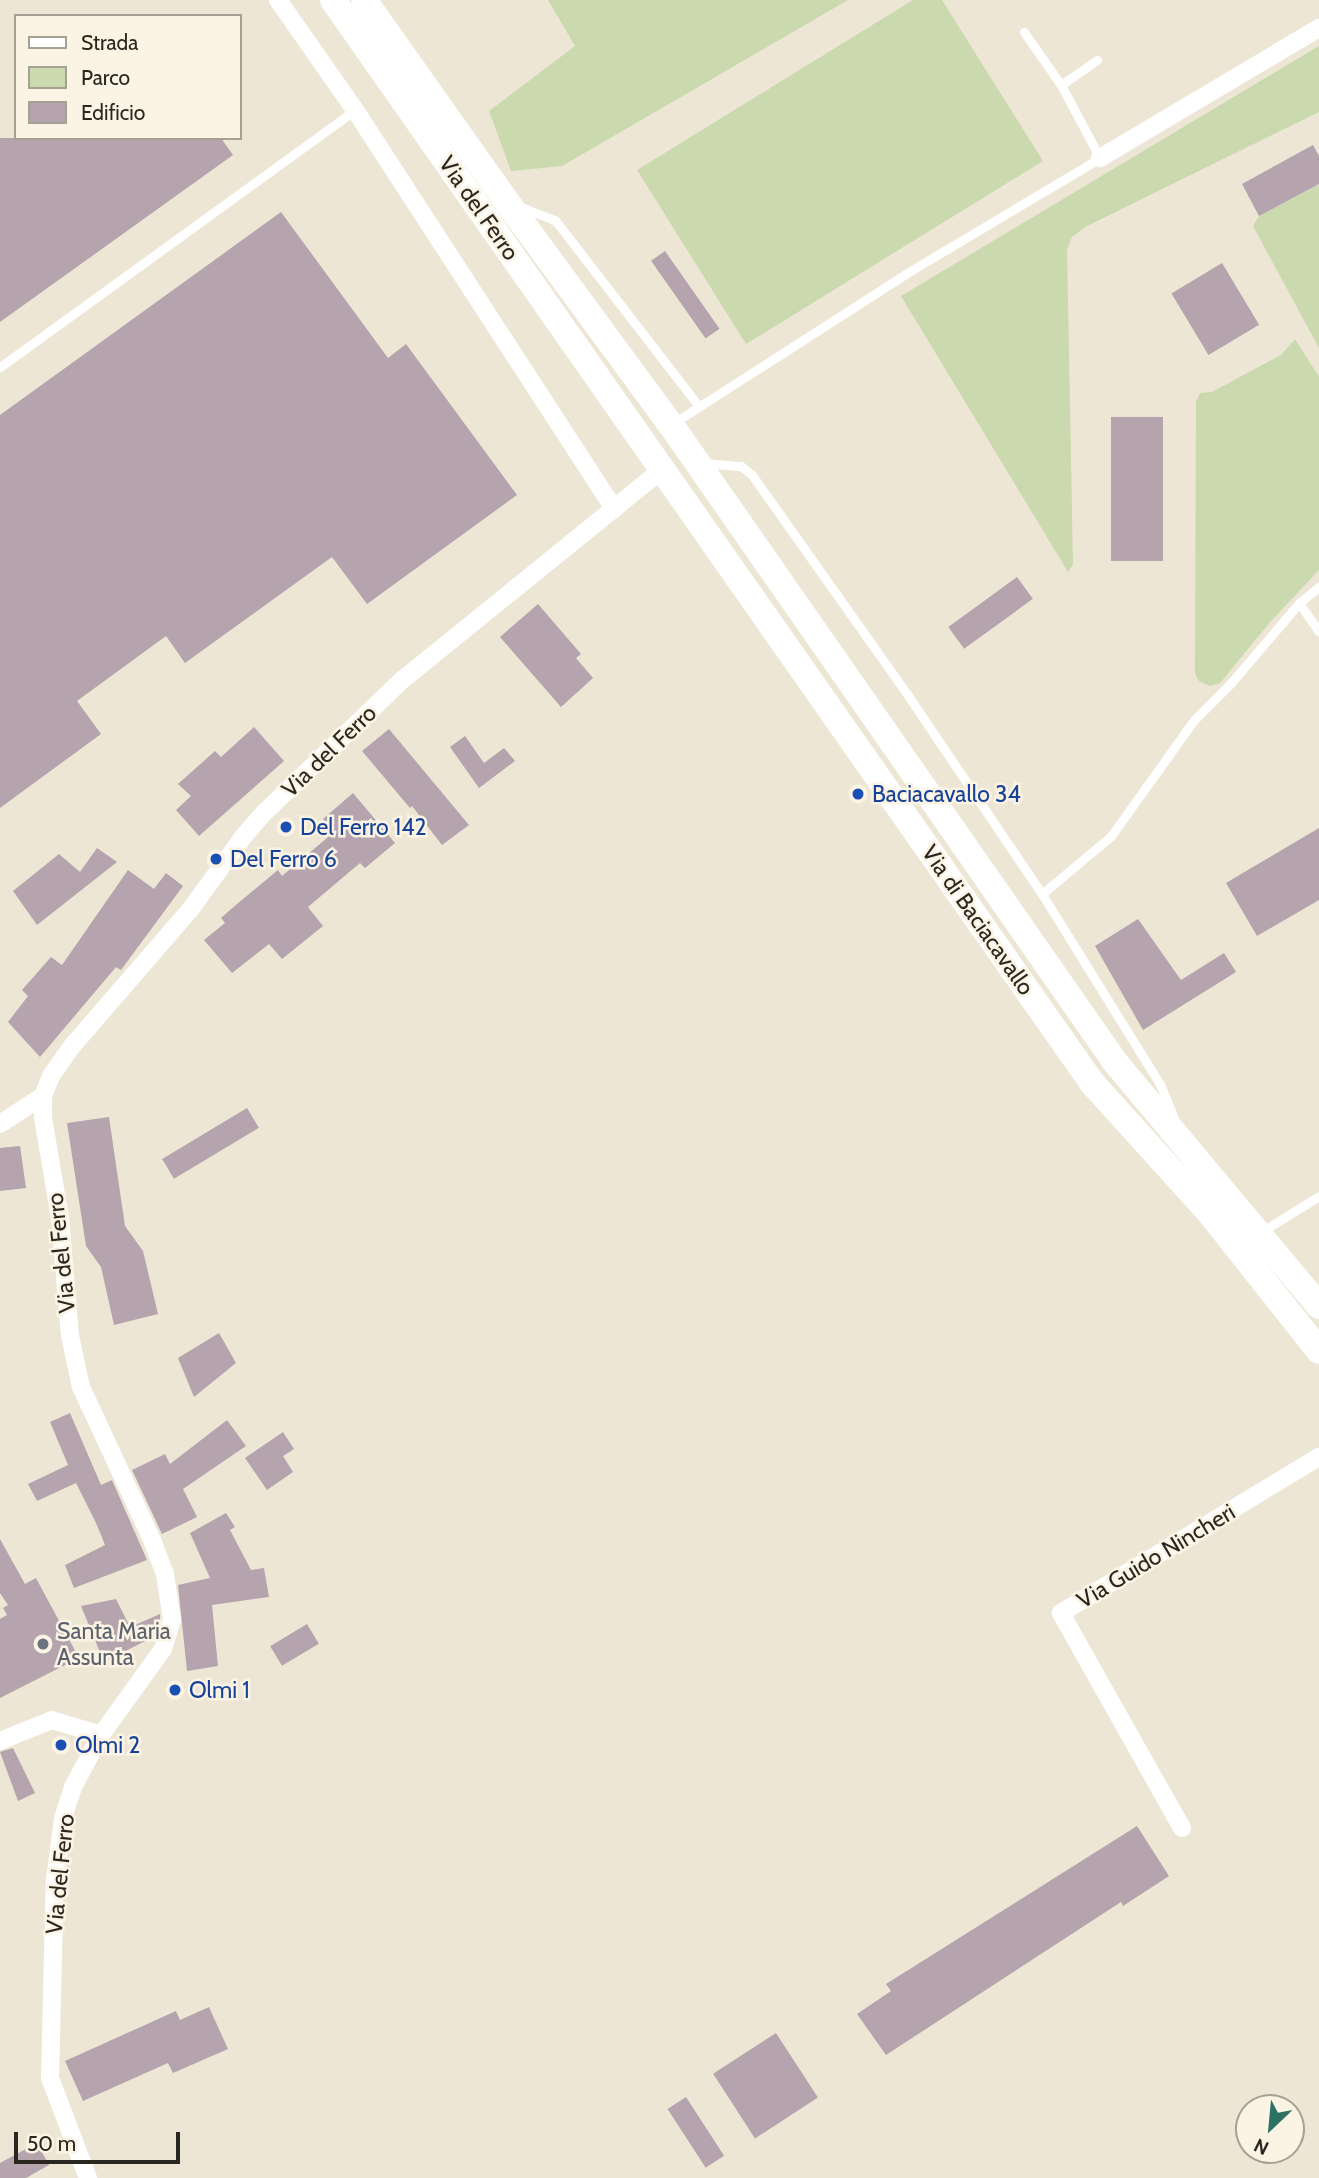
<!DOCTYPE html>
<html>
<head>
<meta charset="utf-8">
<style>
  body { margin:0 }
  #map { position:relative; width:1319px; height:2178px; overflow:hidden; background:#ede6d5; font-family:Cabin,sans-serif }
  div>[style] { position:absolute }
  .green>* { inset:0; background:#cad9ae }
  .building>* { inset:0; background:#b5a4ae; transform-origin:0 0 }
  .service>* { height:9px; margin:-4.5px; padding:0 4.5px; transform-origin:4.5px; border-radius:4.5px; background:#fff }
  .minor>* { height:18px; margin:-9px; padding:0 9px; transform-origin:9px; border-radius:9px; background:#fff }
  .secondary>* { height:26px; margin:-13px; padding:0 13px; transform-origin:13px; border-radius:13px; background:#fff }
  .dots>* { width:19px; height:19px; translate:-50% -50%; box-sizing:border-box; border:4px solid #fbf3e3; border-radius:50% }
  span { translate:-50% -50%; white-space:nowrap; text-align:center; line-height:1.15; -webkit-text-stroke:5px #fbf3e3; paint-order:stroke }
  .street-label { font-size:23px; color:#2a2721 }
  .transit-label { font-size:23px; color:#164399 }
  .left { translate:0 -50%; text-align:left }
  .worship-label { font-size:23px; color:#5b616d }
  .legend { position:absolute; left:14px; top:14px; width:228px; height:126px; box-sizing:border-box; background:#fbf3e3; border:2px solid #a7a195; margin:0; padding:9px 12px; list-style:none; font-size:21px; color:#2a2721 }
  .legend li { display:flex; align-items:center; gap:14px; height:35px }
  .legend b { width:35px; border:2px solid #a7a195 }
  .north { position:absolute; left:1235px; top:2094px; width:70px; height:70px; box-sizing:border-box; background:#fbf3e3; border:2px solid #a7a195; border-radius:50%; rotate:206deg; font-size:19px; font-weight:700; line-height:28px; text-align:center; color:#2a2721 }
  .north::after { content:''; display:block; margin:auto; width:24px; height:32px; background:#2d7164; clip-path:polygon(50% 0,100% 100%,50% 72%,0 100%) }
  .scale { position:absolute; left:14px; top:2132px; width:166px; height:32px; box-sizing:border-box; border:4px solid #2a2721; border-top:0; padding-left:9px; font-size:21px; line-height:24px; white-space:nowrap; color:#2a2721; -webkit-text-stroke:5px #fbf3e3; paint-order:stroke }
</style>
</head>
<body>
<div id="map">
  <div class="green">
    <i style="clip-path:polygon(548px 0,848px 0,562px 166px,511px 171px,489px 111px,575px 46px)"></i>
    <i style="clip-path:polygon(913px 0,942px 0,1043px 161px,746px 344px,637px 170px)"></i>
    <i style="clip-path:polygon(1319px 46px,1319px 112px,1085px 227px,1072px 237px,1067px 249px,1073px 565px,1068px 572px,901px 296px)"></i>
    <i style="clip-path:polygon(1318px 185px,1319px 187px,1319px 348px,1253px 226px,1259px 216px)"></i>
    <i style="clip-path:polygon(1295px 339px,1319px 377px,1319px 570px,1271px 621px,1220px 683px,1210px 686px,1199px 681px,1195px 674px,1196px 401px,1200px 393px,1212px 392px,1281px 355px)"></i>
  </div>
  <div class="building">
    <i style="clip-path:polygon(0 138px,221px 138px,233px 155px,0 322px)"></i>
    <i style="clip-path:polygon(1313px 145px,1319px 156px,1319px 184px,1259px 216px,1242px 184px)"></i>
    <i style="clip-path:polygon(281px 212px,388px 358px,406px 344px,517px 495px,367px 604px,332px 557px,185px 663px,166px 636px,77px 701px,101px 734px,0 808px,0 415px)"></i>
    <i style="left:665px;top:251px;width:95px;height:17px;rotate:55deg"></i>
    <i style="left:1222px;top:263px;width:72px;height:59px;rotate:59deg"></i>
    <i style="left:1111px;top:417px;width:52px;height:144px"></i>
    <i style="left:1017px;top:577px;width:27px;height:85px;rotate:54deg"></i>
    <i style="clip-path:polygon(538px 604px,581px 654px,576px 658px,593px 678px,561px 707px,500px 637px)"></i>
    <i style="clip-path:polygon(254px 727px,284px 761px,199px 836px,176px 810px,191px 796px,178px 784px,215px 751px,221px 757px)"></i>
    <i style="clip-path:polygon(389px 729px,469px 825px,442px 845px,412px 806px,410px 808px,362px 751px)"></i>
    <i style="clip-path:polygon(465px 736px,484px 763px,504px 748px,515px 761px,479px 788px,450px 747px)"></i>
    <i style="clip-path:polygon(353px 793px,395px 843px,365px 868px,360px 863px,308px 907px,323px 926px,282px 959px,269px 944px,232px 973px,204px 940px,225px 923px,221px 918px,237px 904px,278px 870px,282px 876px,334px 832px,323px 819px)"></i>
    <i style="clip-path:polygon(1319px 828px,1319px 900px,1257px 936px,1226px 883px)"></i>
    <i style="clip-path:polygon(97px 848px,117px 862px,37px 925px,13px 891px,59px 854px,80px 872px)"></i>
    <i style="clip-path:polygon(128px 870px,154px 889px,166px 873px,183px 886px,121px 970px,116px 967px,40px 1057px,8px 1022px,28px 996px,22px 990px,51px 957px,62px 965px)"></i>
    <i style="clip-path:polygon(1138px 919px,1181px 980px,1224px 953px,1236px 972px,1143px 1030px,1095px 946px)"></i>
    <i style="left:247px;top:1108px;width:23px;height:99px;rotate:59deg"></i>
    <i style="clip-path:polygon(109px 1117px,125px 1226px,143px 1251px,158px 1314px,114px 1325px,101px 1267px,86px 1246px,67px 1123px)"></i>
    <i style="clip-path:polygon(20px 1146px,26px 1188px,0 1191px,0 1148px)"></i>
    <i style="clip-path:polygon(219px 1333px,236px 1363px,194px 1397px,178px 1358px)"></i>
    <i style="clip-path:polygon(70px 1413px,101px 1485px,112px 1480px,147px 1560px,74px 1588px,65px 1565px,105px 1545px,96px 1523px,76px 1483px,37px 1501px,28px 1484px,68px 1465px,50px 1422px)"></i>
    <i style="clip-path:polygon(227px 1420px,246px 1446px,183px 1489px,197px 1517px,162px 1534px,132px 1470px,165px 1454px,170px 1464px)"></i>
    <i style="clip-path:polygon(283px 1432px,294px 1449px,283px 1456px,293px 1472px,267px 1490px,245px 1458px)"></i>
    <i style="clip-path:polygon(226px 1513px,235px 1527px,230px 1530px,251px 1570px,264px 1568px,269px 1597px,212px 1605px,218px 1666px,187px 1671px,178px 1585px,210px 1578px,190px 1533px)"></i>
    <i style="clip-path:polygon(0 1539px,25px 1584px,36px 1578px,79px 1658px,0 1698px,0 1619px,7px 1615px,3px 1608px,8px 1605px,0 1593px)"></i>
    <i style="clip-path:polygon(116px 1599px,130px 1627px,160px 1614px,160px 1619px,155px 1636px,104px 1662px,81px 1606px)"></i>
    <i style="left:307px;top:1624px;width:23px;height:43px;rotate:59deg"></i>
    <i style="clip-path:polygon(13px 1748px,35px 1793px,18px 1801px,0 1752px)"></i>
    <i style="clip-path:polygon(1137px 1826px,1169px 1876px,1123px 1906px,1121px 1902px,886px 2055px,857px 2014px,891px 1991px,886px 1984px)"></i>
    <i style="clip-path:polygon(209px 2007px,228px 2049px,173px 2073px,168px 2063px,83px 2101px,65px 2061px,176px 2011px,180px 2020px)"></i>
    <i style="left:776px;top:2033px;width:77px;height:75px;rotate:57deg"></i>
    <i style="left:686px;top:2097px;width:70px;height:22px;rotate:57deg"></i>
    <i style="clip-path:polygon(37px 2143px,49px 2165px,26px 2178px,0 2178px,0 2163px)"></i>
  </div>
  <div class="service">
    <i style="left:1024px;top:32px;width:65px;rotate:55.1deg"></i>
    <i style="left:518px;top:206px;width:40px;rotate:21deg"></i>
    <i style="left:555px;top:220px;width:235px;rotate:52.3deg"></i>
    <i style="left:0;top:367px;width:438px;rotate:-35.9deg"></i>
    <i style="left:672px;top:424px;width:279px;rotate:-32.7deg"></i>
    <i style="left:907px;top:273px;width:225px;rotate:-30.8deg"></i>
    <i style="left:1100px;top:158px;width:83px;rotate:-118.1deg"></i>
    <i style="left:1061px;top:85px;width:44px;rotate:-34.8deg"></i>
    <i style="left:703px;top:463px;width:38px;rotate:5deg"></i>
    <i style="left:741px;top:466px;width:14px;rotate:39deg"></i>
    <i style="left:752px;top:475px;width:272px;rotate:54.7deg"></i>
    <i style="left:909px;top:697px;width:238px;rotate:56deg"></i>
    <i style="left:1042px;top:894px;width:224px;rotate:58.2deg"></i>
    <i style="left:1160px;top:1084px;width:37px;rotate:68deg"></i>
    <i style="left:1299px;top:603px;width:35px;rotate:55deg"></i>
    <i style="left:1042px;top:894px;width:90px;rotate:-40deg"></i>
    <i style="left:1111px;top:836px;width:143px;rotate:-54.4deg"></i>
    <i style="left:1194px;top:720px;width:52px;rotate:-45deg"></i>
    <i style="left:1231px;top:683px;width:105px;rotate:-49.6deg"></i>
    <i style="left:1299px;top:603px;width:26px;rotate:-39deg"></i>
    <i style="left:1261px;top:1232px;width:68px;rotate:-31.8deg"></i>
  </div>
  <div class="minor">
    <i style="left:278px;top:0;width:134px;rotate:55deg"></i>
    <i style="left:355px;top:110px;width:476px;rotate:57deg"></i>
    <i style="left:1100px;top:158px;width:255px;rotate:-30.7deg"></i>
    <i style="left:0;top:1124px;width:51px;rotate:-33.1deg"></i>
    <i style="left:0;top:1741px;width:56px;rotate:-22deg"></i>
    <i style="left:52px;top:1720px;width:51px;rotate:17deg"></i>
    <i style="left:1182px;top:1828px;width:247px;rotate:-119.4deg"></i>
    <i style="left:1061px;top:1613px;width:301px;rotate:-31.2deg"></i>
    <i style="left:88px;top:2178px;width:107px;rotate:-110.8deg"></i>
    <i style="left:50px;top:2078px;width:198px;rotate:-88.6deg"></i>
    <i style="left:55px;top:1880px;width:63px;rotate:-82.6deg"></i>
    <i style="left:63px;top:1818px;width:33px;rotate:-72deg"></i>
    <i style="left:73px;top:1787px;width:59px;rotate:-61.7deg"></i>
    <i style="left:101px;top:1735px;width:106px;rotate:-54.2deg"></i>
    <i style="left:163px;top:1649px;width:30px;rotate:-73deg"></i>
    <i style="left:172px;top:1620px;width:47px;rotate:-98.7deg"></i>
    <i style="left:165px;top:1574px;width:34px;rotate:-111deg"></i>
    <i style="left:153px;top:1542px;width:171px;rotate:-114.9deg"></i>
    <i style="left:81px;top:1387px;width:52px;rotate:-102.2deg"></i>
    <i style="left:70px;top:1336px;width:118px;rotate:-94.8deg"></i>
    <i style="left:60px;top:1218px;width:102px;rotate:-99.6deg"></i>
    <i style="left:43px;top:1117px;width:21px;rotate:-90deg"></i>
    <i style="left:43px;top:1096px;width:22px;rotate:-68deg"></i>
    <i style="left:51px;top:1076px;width:38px;rotate:-55deg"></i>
    <i style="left:73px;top:1045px;width:179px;rotate:-49.1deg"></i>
    <i style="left:190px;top:910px;width:90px;rotate:-54deg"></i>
    <i style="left:243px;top:837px;width:35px;rotate:-49deg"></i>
    <i style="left:266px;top:811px;width:187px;rotate:-43.9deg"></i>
    <i style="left:401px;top:681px;width:336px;rotate:-39deg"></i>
  </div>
  <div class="secondary">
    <i style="left:333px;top:0;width:1324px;rotate:54.97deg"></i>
    <i style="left:1093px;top:1084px;width:173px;rotate:47.8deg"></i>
    <i style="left:1209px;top:1212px;width:177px;rotate:51.6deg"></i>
    <i style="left:364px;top:0;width:247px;rotate:54.7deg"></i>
    <i style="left:507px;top:202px;width:277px;rotate:53.7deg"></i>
    <i style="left:671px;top:425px;width:776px;rotate:55.12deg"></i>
    <i style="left:1115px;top:1062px;width:318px;rotate:50.1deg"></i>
  </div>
  <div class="dots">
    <i style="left:858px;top:794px;background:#1a4fb4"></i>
    <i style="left:286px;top:827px;background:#1a4fb4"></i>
    <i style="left:216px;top:859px;background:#1a4fb4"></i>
    <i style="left:43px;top:1644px;background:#6b7280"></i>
    <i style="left:175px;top:1690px;background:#1a4fb4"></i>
    <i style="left:61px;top:1745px;background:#1a4fb4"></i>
  </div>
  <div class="street-label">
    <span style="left:479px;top:208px;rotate:55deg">Via del Ferro</span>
    <span style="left:329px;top:751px;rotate:-44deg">Via del Ferro</span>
    <span style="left:978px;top:920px;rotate:55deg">Via di Baciacavallo</span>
    <span style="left:61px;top:1253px;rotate:-96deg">Via del Ferro</span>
    <span style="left:1156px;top:1556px;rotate:-31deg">Via Guido Nincheri</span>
    <span style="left:60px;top:1874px;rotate:-84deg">Via del Ferro</span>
  </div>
  <div class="transit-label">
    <span class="left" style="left:872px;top:794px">Baciacavallo 34</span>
    <span class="left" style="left:300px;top:827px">Del Ferro 142</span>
    <span class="left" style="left:230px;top:859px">Del Ferro 6</span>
    <span class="left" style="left:189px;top:1690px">Olmi 1</span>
    <span class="left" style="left:75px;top:1745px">Olmi 2</span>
  </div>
  <div class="worship-label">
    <span class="left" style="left:57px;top:1644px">Santa Maria<br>Assunta</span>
  </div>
  <ul class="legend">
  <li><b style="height:9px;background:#fff"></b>Strada</li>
  <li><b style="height:19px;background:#cad9ae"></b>Parco</li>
  <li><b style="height:19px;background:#b5a4ae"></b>Edificio</li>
  </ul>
  <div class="north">N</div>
  <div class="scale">50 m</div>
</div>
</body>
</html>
